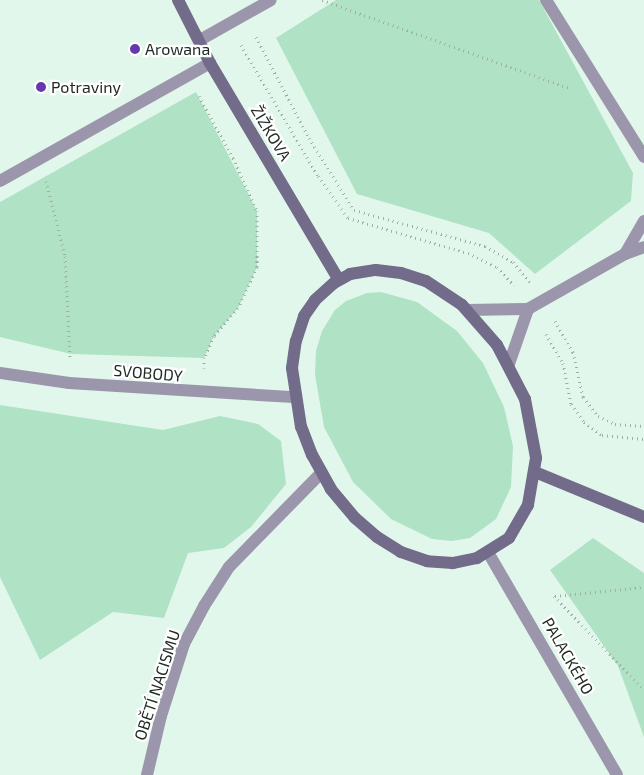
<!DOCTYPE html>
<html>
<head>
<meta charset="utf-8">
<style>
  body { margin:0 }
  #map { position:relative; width:644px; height:775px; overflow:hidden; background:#e2f7eb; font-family:"Exo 2",sans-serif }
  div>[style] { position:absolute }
  .green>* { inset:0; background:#b0e2c6 }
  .path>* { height:3px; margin-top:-1.5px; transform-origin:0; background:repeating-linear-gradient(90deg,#9eafa5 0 1px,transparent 0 5px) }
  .lane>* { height:12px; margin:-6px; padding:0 6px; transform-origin:6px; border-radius:6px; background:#9b96ac }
  .street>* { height:12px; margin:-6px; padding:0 6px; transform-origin:6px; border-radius:6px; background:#9b96ac }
  .secondary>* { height:12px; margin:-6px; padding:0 6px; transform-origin:6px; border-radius:6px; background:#736b8a }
  .dots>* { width:14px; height:14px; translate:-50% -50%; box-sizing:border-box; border:2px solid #fff; border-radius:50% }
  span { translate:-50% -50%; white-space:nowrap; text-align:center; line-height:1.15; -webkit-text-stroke:4.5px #fff; paint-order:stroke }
  .poi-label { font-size:16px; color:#222a25 }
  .left { translate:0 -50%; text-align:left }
  .street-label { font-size:16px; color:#222a25 }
</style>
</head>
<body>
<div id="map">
  <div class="green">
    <i style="clip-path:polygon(336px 0,539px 0,633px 173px,631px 201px,535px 274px,489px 233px,357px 194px,276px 38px)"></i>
    <i style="clip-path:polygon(196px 92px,257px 211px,257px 267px,238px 308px,214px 336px,204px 358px,71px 354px,0 337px,0 202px)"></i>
    <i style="clip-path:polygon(381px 292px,417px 302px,457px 331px,483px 363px,504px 407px,513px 446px,511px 487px,496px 519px,470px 538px,452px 541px,432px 539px,391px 519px,353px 482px,324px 427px,315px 375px,316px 351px,322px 331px,335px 310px,346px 301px,367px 293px)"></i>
    <i style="clip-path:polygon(0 405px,163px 430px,220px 416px,258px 424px,281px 441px,286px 484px,251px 527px,224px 548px,188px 553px,164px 618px,113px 612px,40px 660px,0 577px)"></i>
    <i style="clip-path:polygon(593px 538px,644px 573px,644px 737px,618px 666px,550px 570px)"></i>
  </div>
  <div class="path">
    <i style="left:322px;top:0;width:265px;rotate:19.6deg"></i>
    <i style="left:256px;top:37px;width:114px;rotate:62.3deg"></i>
    <i style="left:309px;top:138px;width:85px;rotate:58deg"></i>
    <i style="left:354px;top:210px;width:136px;rotate:15.4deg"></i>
    <i style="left:485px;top:246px;width:32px;rotate:30deg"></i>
    <i style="left:513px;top:262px;width:26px;rotate:51deg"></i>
    <i style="left:241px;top:45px;width:152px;rotate:59.6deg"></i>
    <i style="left:318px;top:176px;width:52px;rotate:54.5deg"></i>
    <i style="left:348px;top:218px;width:125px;rotate:16.3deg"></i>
    <i style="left:468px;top:253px;width:32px;rotate:26deg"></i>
    <i style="left:497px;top:267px;width:25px;rotate:47deg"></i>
    <i style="left:199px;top:96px;width:71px;rotate:61.3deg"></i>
    <i style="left:233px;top:158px;width:58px;rotate:65.6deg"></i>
    <i style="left:257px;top:211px;width:56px;rotate:90deg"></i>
    <i style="left:257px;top:267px;width:45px;rotate:114.9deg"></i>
    <i style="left:238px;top:308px;width:37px;rotate:131deg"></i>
    <i style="left:214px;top:336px;width:24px;rotate:114deg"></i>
    <i style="left:204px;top:358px;width:10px;rotate:90deg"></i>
    <i style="left:46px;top:181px;width:77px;rotate:75.8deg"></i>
    <i style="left:65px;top:256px;width:104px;rotate:87.2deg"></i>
    <i style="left:555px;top:321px;width:36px;rotate:60deg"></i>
    <i style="left:573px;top:352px;width:46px;rotate:77.5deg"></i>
    <i style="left:583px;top:397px;width:24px;rotate:52deg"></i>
    <i style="left:598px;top:416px;width:19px;rotate:25deg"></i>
    <i style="left:615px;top:424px;width:29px;rotate:4deg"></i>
    <i style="left:546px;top:334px;width:34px;rotate:60deg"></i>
    <i style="left:563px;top:363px;width:42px;rotate:79deg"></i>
    <i style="left:571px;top:404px;width:22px;rotate:54deg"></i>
    <i style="left:584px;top:422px;width:22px;rotate:36deg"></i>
    <i style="left:602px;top:435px;width:42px;rotate:5.4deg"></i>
    <i style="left:554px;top:596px;width:130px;rotate:46.2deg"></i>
    <i style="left:555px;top:596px;width:89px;rotate:-5.8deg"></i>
  </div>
  <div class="lane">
    <i style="left:546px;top:0;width:185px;rotate:58deg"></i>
    <i style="left:625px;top:254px;width:38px;rotate:-60deg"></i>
    <i style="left:467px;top:310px;width:61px;rotate:-0.9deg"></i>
    <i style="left:528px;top:309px;width:112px;rotate:-29.6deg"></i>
    <i style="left:625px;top:254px;width:20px;rotate:-20deg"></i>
    <i style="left:509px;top:364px;width:58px;rotate:-70.9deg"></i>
  </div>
  <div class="street">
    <i style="left:200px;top:40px;width:81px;rotate:-29.4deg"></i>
    <i style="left:0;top:181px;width:241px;rotate:-29.3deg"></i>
    <i style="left:0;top:373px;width:70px;rotate:8.2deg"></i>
    <i style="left:69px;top:383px;width:225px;rotate:3.6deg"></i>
    <i style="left:489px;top:554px;width:255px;rotate:59.9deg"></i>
    <i style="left:147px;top:775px;width:61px;rotate:-76.7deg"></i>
    <i style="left:161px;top:716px;width:76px;rotate:-72.3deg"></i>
    <i style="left:184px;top:644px;width:43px;rotate:-62.2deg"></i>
    <i style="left:204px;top:606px;width:46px;rotate:-57.3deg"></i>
    <i style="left:229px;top:567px;width:132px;rotate:-45.6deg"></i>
  </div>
  <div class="secondary">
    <i style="left:178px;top:0;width:71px;rotate:63.1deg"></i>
    <i style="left:210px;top:63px;width:252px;rotate:59.3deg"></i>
    <i style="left:376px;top:270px;width:25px;rotate:7deg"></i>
    <i style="left:401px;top:273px;width:26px;rotate:18deg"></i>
    <i style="left:426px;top:281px;width:43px;rotate:33.7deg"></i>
    <i style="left:462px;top:305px;width:53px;rotate:48.8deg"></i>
    <i style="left:497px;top:345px;width:61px;rotate:62.6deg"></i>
    <i style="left:525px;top:399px;width:60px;rotate:79.4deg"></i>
    <i style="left:536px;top:458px;width:48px;rotate:99.7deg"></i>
    <i style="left:528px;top:505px;width:38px;rotate:120deg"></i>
    <i style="left:509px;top:538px;width:38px;rotate:148deg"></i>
    <i style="left:477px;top:558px;width:25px;rotate:168deg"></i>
    <i style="left:453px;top:563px;width:26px;rotate:-176deg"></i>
    <i style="left:427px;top:561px;width:28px;rotate:-161deg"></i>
    <i style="left:401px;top:552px;width:28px;rotate:-148deg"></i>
    <i style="left:377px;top:537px;width:29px;rotate:-139deg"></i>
    <i style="left:355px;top:518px;width:38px;rotate:-130deg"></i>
    <i style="left:331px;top:489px;width:39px;rotate:-119deg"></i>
    <i style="left:312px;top:455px;width:30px;rotate:-111deg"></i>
    <i style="left:301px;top:427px;width:60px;rotate:-98.7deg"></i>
    <i style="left:292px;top:368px;width:27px;rotate:-82deg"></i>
    <i style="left:296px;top:341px;width:26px;rotate:-72deg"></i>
    <i style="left:304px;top:316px;width:19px;rotate:-55deg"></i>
    <i style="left:315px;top:300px;width:25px;rotate:-42deg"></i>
    <i style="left:334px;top:283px;width:18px;rotate:-29deg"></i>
    <i style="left:350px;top:274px;width:26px;rotate:-9deg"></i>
    <i style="left:535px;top:472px;width:118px;rotate:22.4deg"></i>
  </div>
  <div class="dots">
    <i style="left:135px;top:49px;background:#6638b0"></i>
    <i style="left:41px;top:87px;background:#6638b0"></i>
  </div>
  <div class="poi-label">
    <span class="left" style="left:145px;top:49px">Arowana</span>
    <span class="left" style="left:51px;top:87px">Potraviny</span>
  </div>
  <div class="street-label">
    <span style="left:271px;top:133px;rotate:59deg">ŽIŽKOVA</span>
    <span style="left:148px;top:373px;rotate:5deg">SVOBODY</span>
    <span style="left:568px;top:656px;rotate:60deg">PALACKÉHO</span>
    <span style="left:157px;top:685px;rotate:-72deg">OBĚTÍ NACISMU</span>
  </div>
</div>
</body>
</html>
